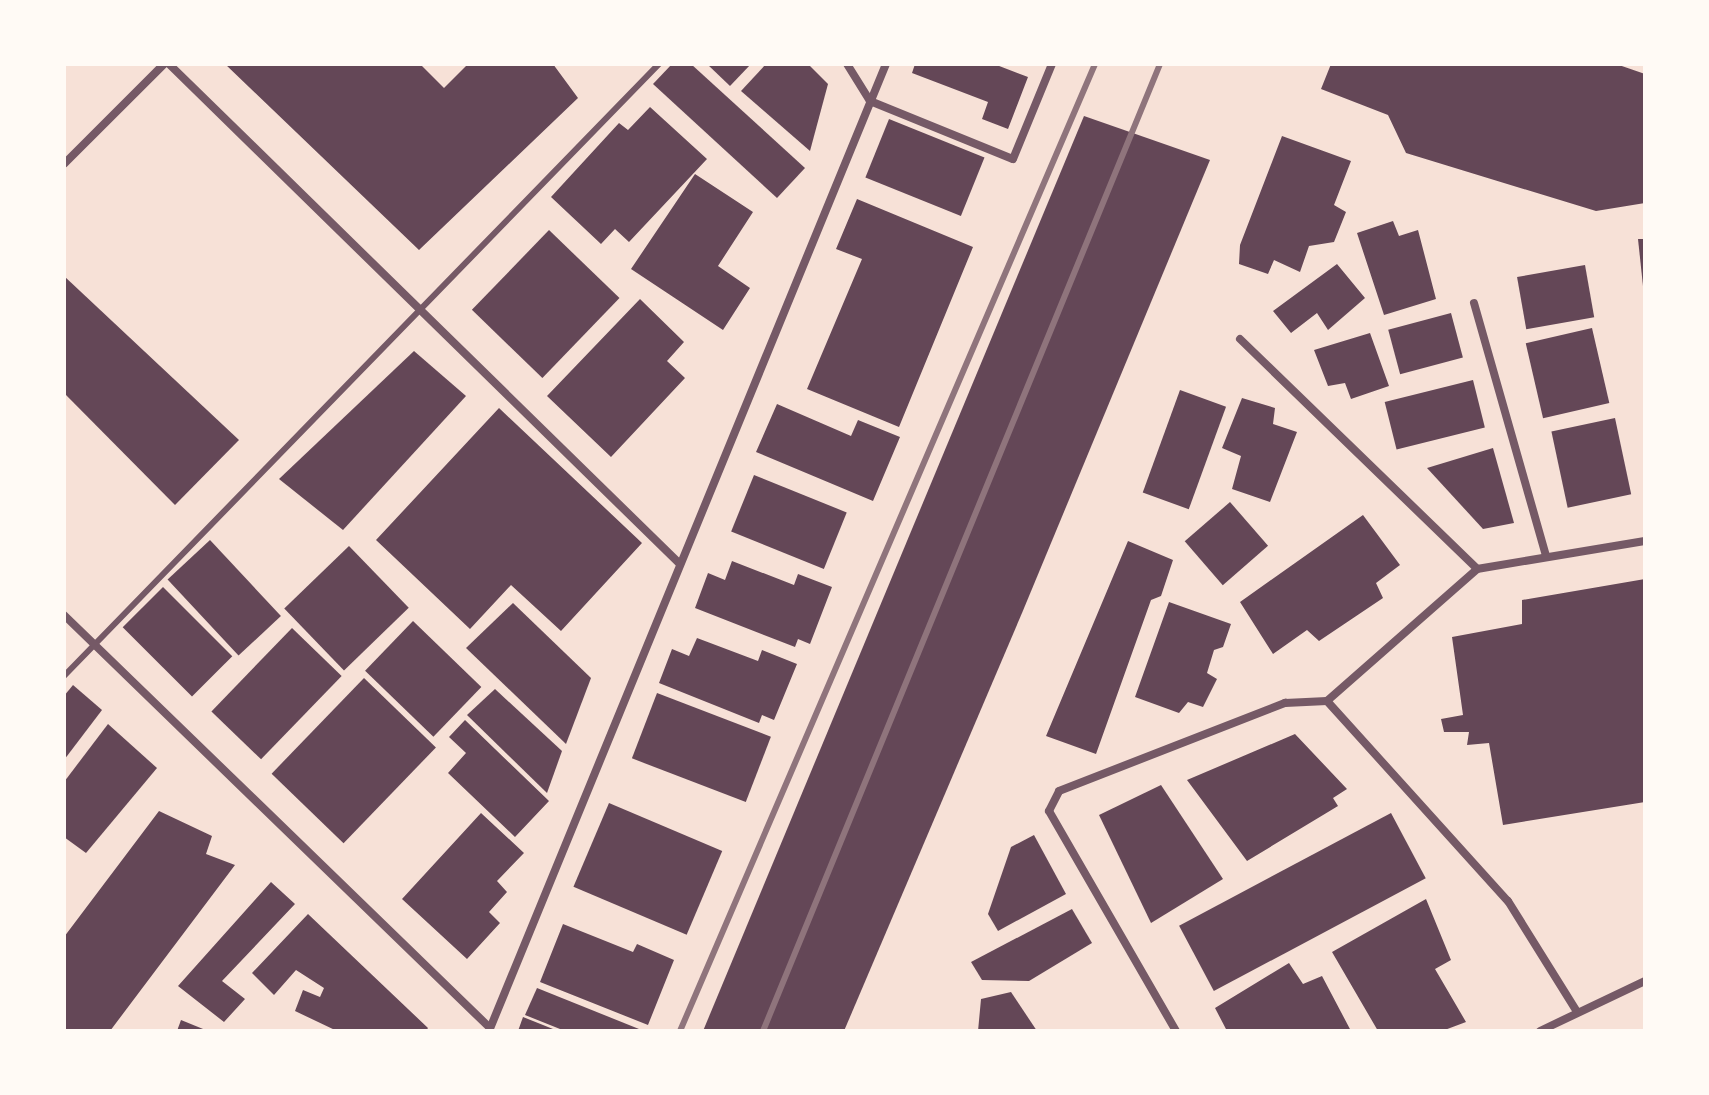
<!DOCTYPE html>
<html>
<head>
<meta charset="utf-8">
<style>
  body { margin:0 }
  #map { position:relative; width:1709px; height:1095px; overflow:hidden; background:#f7e1d7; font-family:"DejaVu Sans",sans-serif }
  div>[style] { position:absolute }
  .building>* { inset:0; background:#644757; transform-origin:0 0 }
  .service>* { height:6px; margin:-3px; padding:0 3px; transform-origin:3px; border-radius:3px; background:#755966 }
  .minor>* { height:8px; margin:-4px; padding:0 4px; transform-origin:4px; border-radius:4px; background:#755966 }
  .rail>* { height:6px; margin:-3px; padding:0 3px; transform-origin:3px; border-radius:3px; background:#8f747c }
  span { translate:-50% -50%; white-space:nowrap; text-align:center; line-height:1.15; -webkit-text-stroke:7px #fffaf5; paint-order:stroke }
  .frame { position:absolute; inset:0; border:66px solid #fffaf5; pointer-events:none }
</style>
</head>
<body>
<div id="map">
  <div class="building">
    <i style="clip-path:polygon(225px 64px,420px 64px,444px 88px,468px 64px,553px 64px,578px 98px,419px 250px)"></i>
    <i style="clip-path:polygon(672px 64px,691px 64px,805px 168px,777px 198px,653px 84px)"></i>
    <i style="clip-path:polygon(707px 64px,751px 64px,730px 86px)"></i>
    <i style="clip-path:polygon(766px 64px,808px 64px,828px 84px,810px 151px,741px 91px)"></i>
    <i style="clip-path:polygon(915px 64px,994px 64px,1028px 77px,1008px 129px,982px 119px,988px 102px,912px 73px)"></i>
    <i style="clip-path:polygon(1331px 64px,1616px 64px,1645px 74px,1645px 203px,1596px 211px,1406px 153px,1388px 115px,1321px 89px)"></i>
    <i style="clip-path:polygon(650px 107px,707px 159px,629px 242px,615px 229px,601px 244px,551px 197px,619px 123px,628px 130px)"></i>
    <i style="clip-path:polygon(1084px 116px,1210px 160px,1022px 613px,844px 1031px,703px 1031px)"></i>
    <i style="left:889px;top:119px;width:103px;height:63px;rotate:22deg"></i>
    <i style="clip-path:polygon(1282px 136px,1351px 161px,1334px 205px,1346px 212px,1334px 242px,1309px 246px,1300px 272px,1274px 260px,1268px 274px,1239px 264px,1240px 245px)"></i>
    <i style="clip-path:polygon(695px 174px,753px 212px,718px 266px,750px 288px,723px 330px,631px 269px)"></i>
    <i style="clip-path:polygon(857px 199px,973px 247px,899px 427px,807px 389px,862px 259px,836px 249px)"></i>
    <i style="clip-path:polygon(1393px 221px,1399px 236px,1418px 230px,1436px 299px,1384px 315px,1357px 233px)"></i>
    <i style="left:549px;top:230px;width:98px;height:111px;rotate:44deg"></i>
    <i style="clip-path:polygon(1638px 239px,1645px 239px,1645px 286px,1643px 286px)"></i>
    <i style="clip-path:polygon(1337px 264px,1365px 298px,1328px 330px,1317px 313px,1291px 333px,1273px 311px)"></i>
    <i style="left:1585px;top:265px;width:53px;height:69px;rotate:80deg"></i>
    <i style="clip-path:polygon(64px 276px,239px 440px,175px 505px,64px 393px)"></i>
    <i style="clip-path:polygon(640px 299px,684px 342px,667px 361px,685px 378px,611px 457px,547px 396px)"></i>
    <i style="left:1451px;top:313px;width:46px;height:65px;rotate:75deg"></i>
    <i style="left:1592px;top:328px;width:77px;height:68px;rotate:77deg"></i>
    <i style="clip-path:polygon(1370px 333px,1389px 386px,1351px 399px,1345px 383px,1328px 386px,1314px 350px)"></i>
    <i style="clip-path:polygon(414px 351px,466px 396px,343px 530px,279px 479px)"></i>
    <i style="left:1473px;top:380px;width:49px;height:91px;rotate:76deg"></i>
    <i style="left:1180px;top:390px;width:49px;height:109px;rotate:20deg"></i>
    <i style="clip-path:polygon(1242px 398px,1275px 408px,1273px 424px,1297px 432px,1270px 502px,1232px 489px,1241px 456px,1222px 448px)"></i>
    <i style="clip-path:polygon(777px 404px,851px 436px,858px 420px,900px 437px,873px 501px,756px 452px)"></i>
    <i style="clip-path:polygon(499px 408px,642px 543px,561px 631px,511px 585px,470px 629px,376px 540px)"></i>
    <i style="left:1615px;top:418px;width:78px;height:65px;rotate:78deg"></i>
    <i style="clip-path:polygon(1493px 448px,1514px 523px,1483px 529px,1427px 468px)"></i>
    <i style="left:754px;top:475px;width:100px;height:61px;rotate:22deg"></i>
    <i style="left:1230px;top:502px;width:58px;height:60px;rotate:49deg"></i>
    <i style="clip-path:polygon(1363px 515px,1400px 565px,1376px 583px,1383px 598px,1319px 641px,1307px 630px,1273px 654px,1240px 602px)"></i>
    <i style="left:210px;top:540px;width:104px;height:58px;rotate:47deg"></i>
    <i style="clip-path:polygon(1128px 541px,1173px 560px,1161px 596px,1151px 600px,1096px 754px,1046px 736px)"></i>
    <i style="left:349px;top:546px;width:86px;height:90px;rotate:46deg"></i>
    <i style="clip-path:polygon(732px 561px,794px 585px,798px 574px,832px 587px,810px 644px,798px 639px,795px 647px,695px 608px,708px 573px,725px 580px)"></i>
    <i style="clip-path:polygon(1645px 579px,1645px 802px,1503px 825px,1489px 743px,1467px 745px,1469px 732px,1444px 732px,1441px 719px,1463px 715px,1452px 637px,1522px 624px,1522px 600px)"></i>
    <i style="left:163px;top:587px;width:98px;height:57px;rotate:45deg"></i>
    <i style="clip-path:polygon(1169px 602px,1231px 624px,1223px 647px,1214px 650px,1207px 673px,1217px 679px,1203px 707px,1188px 702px,1179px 713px,1135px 697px)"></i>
    <i style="clip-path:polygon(513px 603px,591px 678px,566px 744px,466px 648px)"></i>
    <i style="left:413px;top:621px;width:95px;height:69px;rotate:44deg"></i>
    <i style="left:292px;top:628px;width:69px;height:116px;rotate:44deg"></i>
    <i style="clip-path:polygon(697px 638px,758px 661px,762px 650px,797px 664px,774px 720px,762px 715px,759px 723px,659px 683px,672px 649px,689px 656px)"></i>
    <i style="left:364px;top:678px;width:100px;height:133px;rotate:44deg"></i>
    <i style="clip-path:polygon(73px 685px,102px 710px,64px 760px,64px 696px)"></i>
    <i style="clip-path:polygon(495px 689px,562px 751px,547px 793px,467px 715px)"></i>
    <i style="left:657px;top:693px;width:122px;height:70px;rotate:21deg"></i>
    <i style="clip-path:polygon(465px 720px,549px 801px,515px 837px,448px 773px,466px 753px,449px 737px)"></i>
    <i style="clip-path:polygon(108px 724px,157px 768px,86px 853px,64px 837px,64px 782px)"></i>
    <i style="clip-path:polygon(1295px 734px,1347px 789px,1333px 798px,1338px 806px,1247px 861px,1187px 780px)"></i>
    <i style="clip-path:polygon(1161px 785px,1223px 879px,1151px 923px,1099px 815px)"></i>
    <i style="left:609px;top:803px;width:123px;height:91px;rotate:23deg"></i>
    <i style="clip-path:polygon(159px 811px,212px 836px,206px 854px,235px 865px,110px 1031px,64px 1031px,64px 937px)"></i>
    <i style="clip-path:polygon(481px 813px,524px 853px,497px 881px,507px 892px,489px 912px,500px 923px,467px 959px,402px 899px)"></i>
    <i style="left:1391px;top:813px;width:74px;height:240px;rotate:62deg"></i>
    <i style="clip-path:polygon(1034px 835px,1066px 894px,998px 931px,988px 914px,1011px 847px)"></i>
    <i style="clip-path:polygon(271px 882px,295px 904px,222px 981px,245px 999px,224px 1022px,178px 986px)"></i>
    <i style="clip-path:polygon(1426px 899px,1451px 960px,1435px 969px,1466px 1022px,1442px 1031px,1378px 1031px,1332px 952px)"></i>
    <i style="clip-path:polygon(1072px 909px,1092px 943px,1029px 981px,982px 980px,971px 962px)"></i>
    <i style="clip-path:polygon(308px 914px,428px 1028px,426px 1031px,337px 1031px,295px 1011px,303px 990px,320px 997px,324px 988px,296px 970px,274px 995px,252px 973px)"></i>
    <i style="clip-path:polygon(563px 924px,633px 952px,637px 944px,674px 960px,648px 1025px,540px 982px)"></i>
    <i style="clip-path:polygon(1289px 963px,1303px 984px,1322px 976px,1351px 1031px,1227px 1031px,1215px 1008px)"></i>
    <i style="clip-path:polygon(537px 988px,644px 1031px,565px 1031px,525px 1015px)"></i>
    <i style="clip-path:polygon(1011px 992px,1037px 1031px,978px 1031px,981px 999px)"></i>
    <i style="clip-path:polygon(523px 1017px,558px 1031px,518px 1031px)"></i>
    <i style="clip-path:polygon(181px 1020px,208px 1031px,177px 1031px)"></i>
  </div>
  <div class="service">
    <i style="left:64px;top:676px;width:854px;rotate:-45.81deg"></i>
  </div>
  <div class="minor">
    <i style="left:169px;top:64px;width:714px;rotate:44.38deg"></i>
    <i style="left:847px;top:64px;width:44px;rotate:58.1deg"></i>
    <i style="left:870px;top:101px;width:154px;rotate:22.1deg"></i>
    <i style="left:1013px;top:159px;width:103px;rotate:-67.7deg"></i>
    <i style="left:64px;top:164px;width:141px;rotate:-45deg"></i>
    <i style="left:1474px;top:303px;width:262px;rotate:74.1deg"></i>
    <i style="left:1240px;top:339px;width:330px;rotate:44.1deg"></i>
    <i style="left:64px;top:615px;width:593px;rotate:44.11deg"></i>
    <i style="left:1327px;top:701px;width:270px;rotate:47.9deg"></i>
    <i style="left:1508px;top:901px;width:131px;rotate:58.1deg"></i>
    <i style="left:489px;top:1031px;width:1045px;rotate:-67.68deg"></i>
    <i style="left:1176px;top:1031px;width:254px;rotate:-120deg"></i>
    <i style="left:1049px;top:811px;width:22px;rotate:-63deg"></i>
    <i style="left:1059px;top:791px;width:243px;rotate:-21.3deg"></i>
    <i style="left:1285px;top:703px;width:42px;rotate:-2.7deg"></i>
    <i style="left:1327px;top:701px;width:200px;rotate:-41.3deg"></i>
    <i style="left:1477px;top:569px;width:170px;rotate:-9.5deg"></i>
    <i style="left:1540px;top:1031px;width:116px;rotate:-25.5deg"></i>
  </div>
  <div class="rail">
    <i style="left:680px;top:1031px;width:1052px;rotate:-66.77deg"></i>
    <i style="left:763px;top:1031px;width:1045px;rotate:-67.68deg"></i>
  </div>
  <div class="frame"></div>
</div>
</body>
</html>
